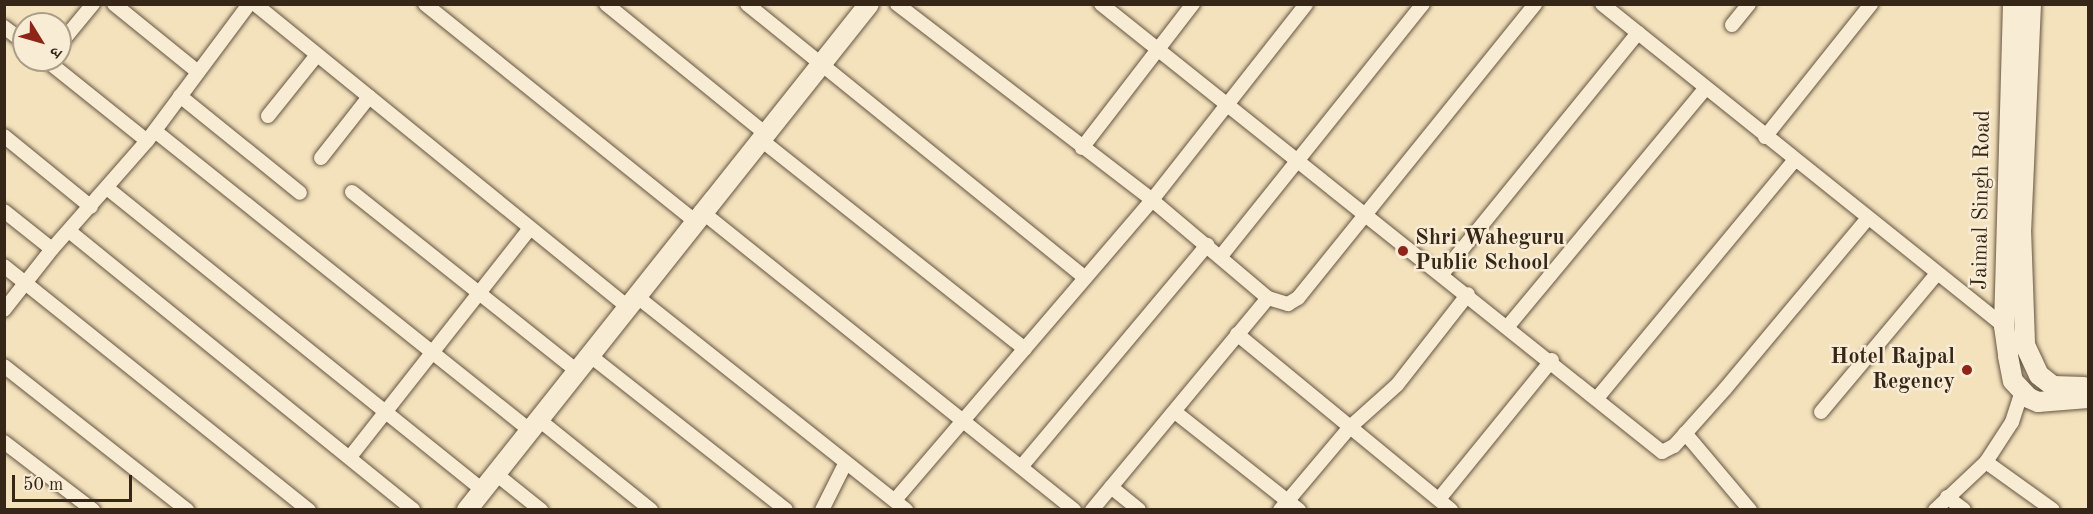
<!DOCTYPE html>
<html>
<head>
<meta charset="utf-8">
<style>
  body { margin:0 }
  #map { position:relative; width:2093px; height:514px; overflow:hidden; background:#f4e2bd; font-family:"Old Standard TT","Noto Serif Devanagari",serif }
  div>[style] { position:absolute }
  .roads { filter:drop-shadow(0 0 2px #655541) drop-shadow(0 0 2px #655541) }
  .street>* { height:14px; margin:-7px; padding:0 7px; transform-origin:7px; border-radius:7px; background:#f8ecd4 }
  .secondary>* { height:20px; margin:-10px; padding:0 10px; transform-origin:10px; border-radius:10px; background:#f8ecd4 }
  .dots>* { width:16px; height:16px; translate:-50% -50%; box-sizing:border-box; border:3px solid #f8ecd4; border-radius:50% }
  span { translate:-50% -50%; white-space:nowrap; text-align:center; line-height:1.15; -webkit-text-stroke:5px #f8ecd4; paint-order:stroke }
  .street-label { font-size:22px; color:#352618 }
  .poi-label { font-size:22px; color:#352618; font-weight:700 }
  .left { translate:0 -50%; text-align:left }
  .right { translate:-100% -50%; text-align:right }
  .frame { position:absolute; inset:0; border:6px solid #352618; pointer-events:none }
  .north { position:absolute; left:12px; top:12px; width:60px; height:60px; box-sizing:border-box; background:#f8ecd4; border:2px solid #aa9d89; border-radius:50%; rotate:127deg; font-size:16px; font-weight:700; line-height:24px; text-align:center; color:#352618 }
  .north::after { content:''; display:block; margin:auto; width:21px; height:27px; background:#8f2418; clip-path:polygon(50% 0,100% 100%,50% 72%,0 100%) }
  .scale { position:absolute; left:12px; top:475px; width:120px; height:27px; box-sizing:border-box; border:3px solid #352618; border-top:0; padding-left:8px; font-size:18px; line-height:21px; white-space:nowrap; color:#352618; -webkit-text-stroke:4px #f8ecd4; paint-order:stroke }
</style>
</head>
<body>
<div id="map">
  <div class="roads">
    <div class="street">
      <i style="left:114px;top:4px;width:108px;rotate:39deg"></i>
      <i style="left:255px;top:4px;width:478px;rotate:39.1deg"></i>
      <i style="left:425px;top:4px;width:345px;rotate:38.8deg"></i>
      <i style="left:606px;top:4px;width:205px;rotate:39.1deg"></i>
      <i style="left:747px;top:4px;width:435px;rotate:39deg"></i>
      <i style="left:897px;top:4px;width:322px;rotate:37.5deg"></i>
      <i style="left:1152px;top:200px;width:152px;rotate:40.2deg"></i>
      <i style="left:1268px;top:298px;width:276px;rotate:129.7deg"></i>
      <i style="left:1101px;top:4px;width:718px;rotate:38.61deg"></i>
      <i style="left:1662px;top:452px;width:13px;rotate:-27deg"></i>
      <i style="left:1674px;top:446px;width:76px;rotate:-48.2deg"></i>
      <i style="left:1725px;top:389px;width:223px;rotate:-50.1deg"></i>
      <i style="left:1602px;top:4px;width:515px;rotate:38.69deg"></i>
      <i style="left:1732px;top:25px;width:27px;rotate:-51deg"></i>
      <i style="left:4px;top:27px;width:25px;rotate:37deg"></i>
      <i style="left:60px;top:44px;width:52px;rotate:-50.5deg"></i>
      <i style="left:46px;top:60px;width:129px;rotate:38.7deg"></i>
      <i style="left:180px;top:96px;width:154px;rotate:38.9deg"></i>
      <i style="left:268px;top:116px;width:78px;rotate:-51.2deg"></i>
      <i style="left:155px;top:131px;width:480px;rotate:38.6deg"></i>
      <i style="left:4px;top:136px;width:112px;rotate:39.2deg"></i>
      <i style="left:1765px;top:137px;width:170px;rotate:-51.4deg"></i>
      <i style="left:760px;top:139px;width:338px;rotate:38.4deg"></i>
      <i style="left:1082px;top:148px;width:182px;rotate:-52.4deg"></i>
      <i style="left:321px;top:158px;width:78px;rotate:-51.8deg"></i>
      <i style="left:107px;top:188px;width:481px;rotate:38.8deg"></i>
      <i style="left:352px;top:192px;width:286px;rotate:38.5deg"></i>
      <i style="left:4px;top:211px;width:61px;rotate:38.4deg"></i>
      <i style="left:701px;top:211px;width:478px;rotate:38.7deg"></i>
      <i style="left:69px;top:231px;width:443px;rotate:39deg"></i>
      <i style="left:1221px;top:256px;width:323px;rotate:-51.3deg"></i>
      <i style="left:4px;top:266px;width:391px;rotate:38.7deg"></i>
      <i style="left:1442px;top:274px;width:311px;rotate:-50.9deg"></i>
      <i style="left:635px;top:295px;width:346px;rotate:38.4deg"></i>
      <i style="left:1268px;top:298px;width:21px;rotate:17deg"></i>
      <i style="left:1288px;top:304px;width:12px;rotate:-31deg"></i>
      <i style="left:1298px;top:298px;width:378px;rotate:-51.1deg"></i>
      <i style="left:4px;top:310px;width:78px;rotate:-51.8deg"></i>
      <i style="left:52px;top:249px;width:144px;rotate:-48.7deg"></i>
      <i style="left:147px;top:141px;width:171px;rotate:-53.3deg"></i>
      <i style="left:1509px;top:325px;width:308px;rotate:-50.3deg"></i>
      <i style="left:1237px;top:334px;width:277px;rotate:39.4deg"></i>
      <i style="left:588px;top:354px;width:252px;rotate:38.2deg"></i>
      <i style="left:4px;top:366px;width:233px;rotate:38.2deg"></i>
      <i style="left:1598px;top:397px;width:308px;rotate:-50.3deg"></i>
      <i style="left:1175px;top:412px;width:158px;rotate:38.3deg"></i>
      <i style="left:1821px;top:412px;width:180px;rotate:-50deg"></i>
      <i style="left:538px;top:419px;width:145px;rotate:38.8deg"></i>
      <i style="left:1685px;top:433px;width:101px;rotate:49.8deg"></i>
      <i style="left:4px;top:442px;width:112px;rotate:37.4deg"></i>
      <i style="left:350px;top:457px;width:291px;rotate:-51.8deg"></i>
      <i style="left:1986px;top:462px;width:82px;rotate:35.6deg"></i>
      <i style="left:1021px;top:467px;width:290px;rotate:-50deg"></i>
      <i style="left:496px;top:474px;width:58px;rotate:38.7deg"></i>
      <i style="left:1111px;top:487px;width:36px;rotate:39deg"></i>
      <i style="left:1947px;top:497px;width:21px;rotate:37deg"></i>
      <i style="left:1439px;top:499px;width:179px;rotate:-50.9deg"></i>
      <i style="left:895px;top:500px;width:395px;rotate:-49.4deg"></i>
      <i style="left:1152px;top:200px;width:249px;rotate:-51.8deg"></i>
      <i style="left:822px;top:510px;width:51px;rotate:-63.4deg"></i>
      <i style="left:1280px;top:510px;width:107px;rotate:-49.9deg"></i>
      <i style="left:1349px;top:428px;width:64px;rotate:-41.9deg"></i>
      <i style="left:1397px;top:385px;width:115px;rotate:-52deg"></i>
      <i style="left:1935px;top:510px;width:70px;rotate:-43.3deg"></i>
      <i style="left:1986px;top:462px;width:48px;rotate:-57deg"></i>
      <i style="left:2012px;top:422px;width:29px;rotate:-72deg"></i>
    </div>
    <div class="secondary">
      <i style="left:2013px;top:4px;width:322px;rotate:91.6deg"></i>
      <i style="left:2004px;top:326px;width:30px;rotate:82deg"></i>
      <i style="left:2008px;top:356px;width:25px;rotate:79deg"></i>
      <i style="left:2013px;top:381px;width:23px;rotate:47deg"></i>
      <i style="left:2029px;top:398px;width:10px;rotate:24deg"></i>
      <i style="left:2038px;top:402px;width:50px;rotate:-4.6deg"></i>
      <i style="left:2031px;top:4px;width:225px;rotate:92.5deg"></i>
      <i style="left:2021px;top:229px;width:116px;rotate:88deg"></i>
      <i style="left:2025px;top:345px;width:33px;rotate:65deg"></i>
      <i style="left:2039px;top:375px;width:18px;rotate:38deg"></i>
      <i style="left:2053px;top:386px;width:31px;rotate:2deg"></i>
      <i style="left:467px;top:510px;width:646px;rotate:-51.53deg"></i>
    </div>
  </div>
  <div class="dots">
    <i style="left:1403px;top:251px;background:#8f2418"></i>
    <i style="left:1967px;top:370px;background:#8f2418"></i>
  </div>
  <div class="street-label">
    <span style="left:1982px;top:200px;rotate:-89deg">Jaimal Singh Road</span>
  </div>
  <div class="poi-label">
    <span class="left" style="left:1415px;top:251px">Shri Waheguru<br>Public School</span>
    <span class="right" style="left:1955px;top:370px">Hotel Rajpal<br>Regency</span>
  </div>
  <div class="frame"></div>
  <div class="north">उ</div>
  <div class="scale">50 m</div>
</div>
</body>
</html>
